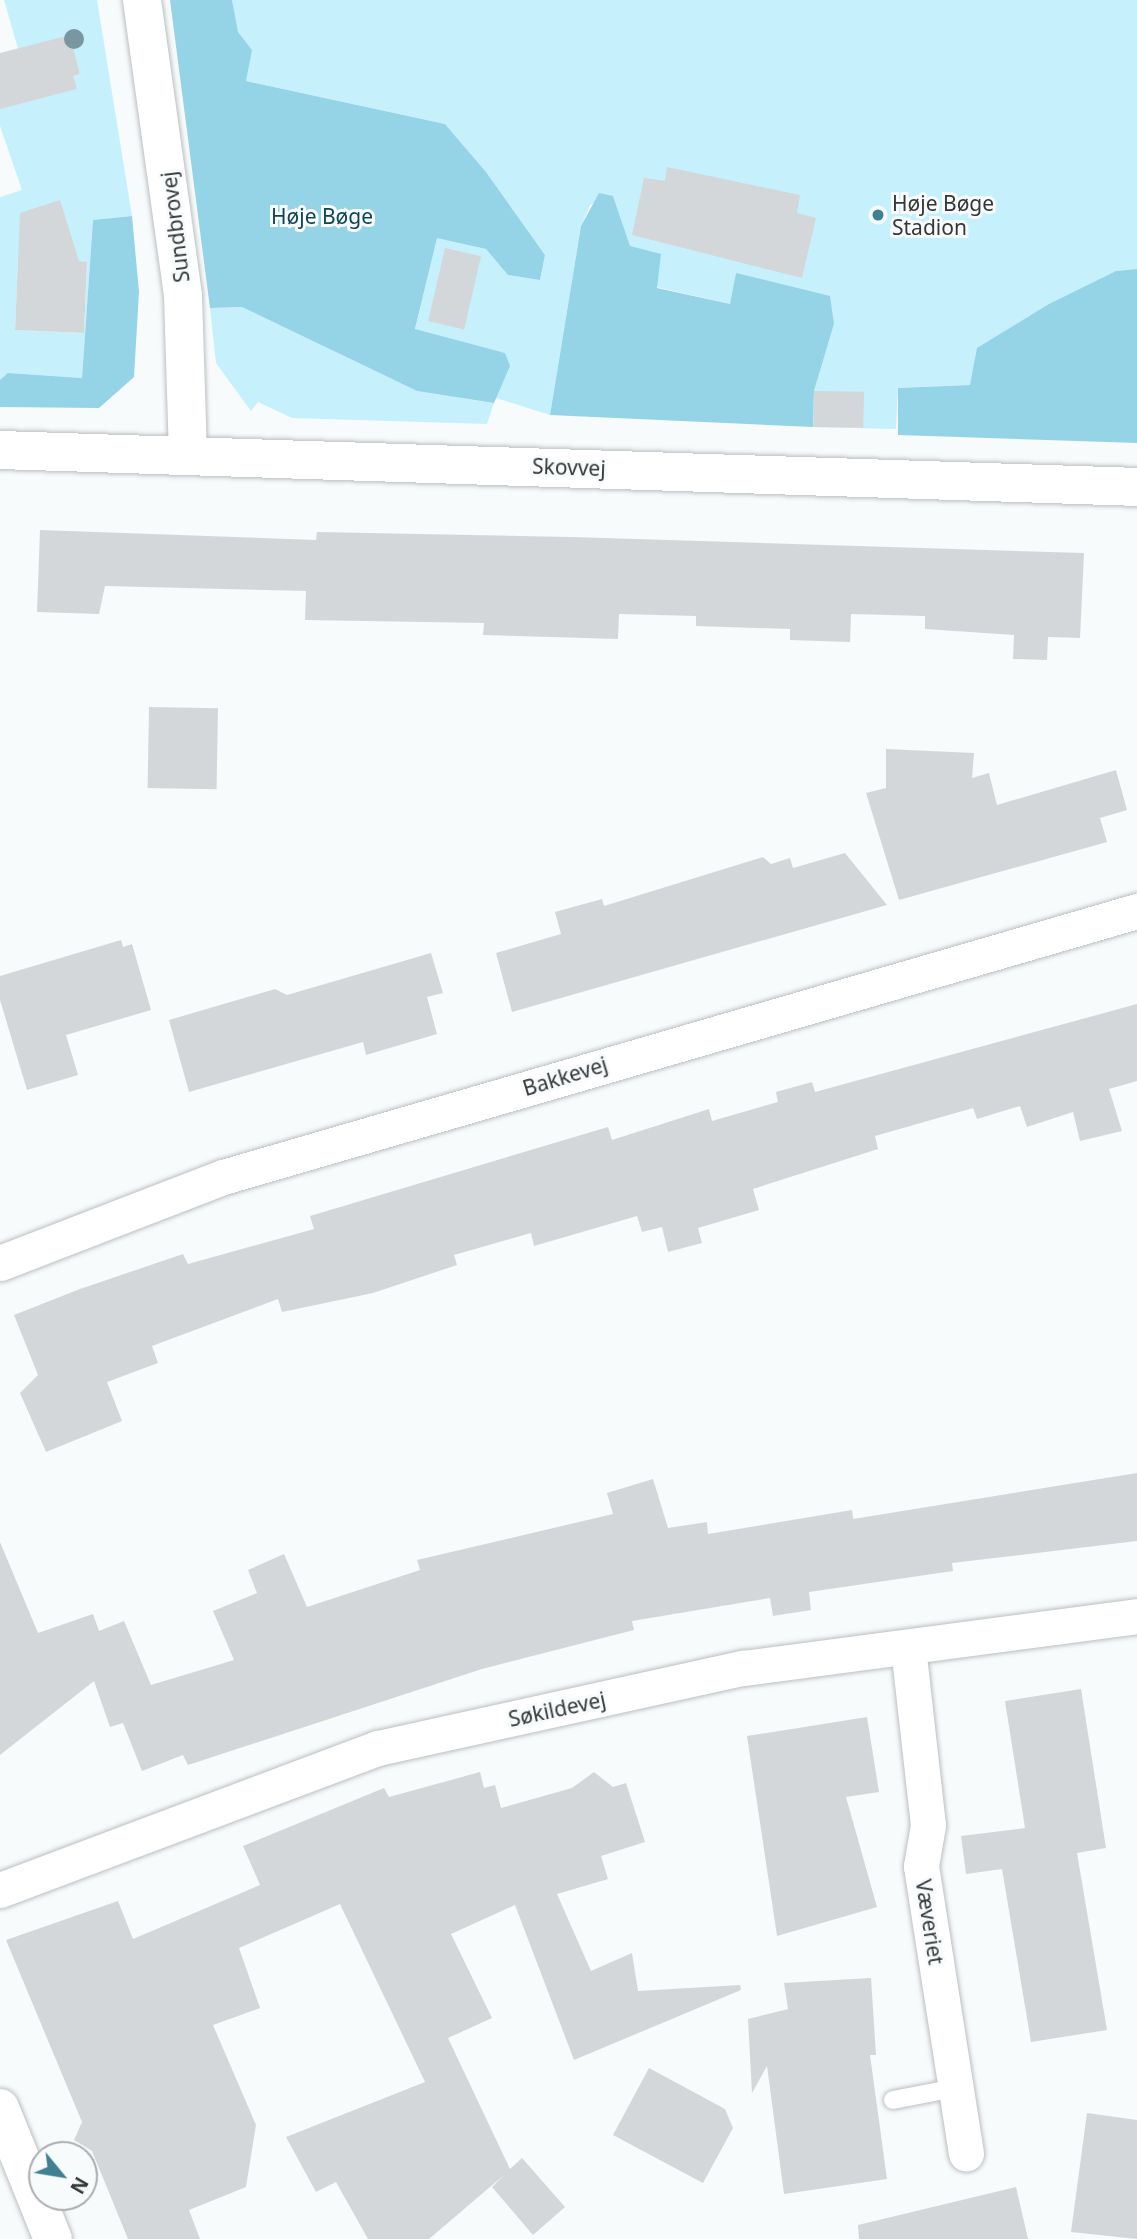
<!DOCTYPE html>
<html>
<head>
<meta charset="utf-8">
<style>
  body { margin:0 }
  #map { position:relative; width:1137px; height:2239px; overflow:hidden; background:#f7fbfc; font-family:"Noto Sans",sans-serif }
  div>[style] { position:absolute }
  .green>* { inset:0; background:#c7f0fd }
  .forest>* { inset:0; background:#95d3e6 }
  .building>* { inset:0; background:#d3d7d9; transform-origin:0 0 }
  .roads { filter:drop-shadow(0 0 2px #bbbfc1) drop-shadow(0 0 2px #bbbfc1) }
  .lane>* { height:18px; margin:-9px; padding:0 9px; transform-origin:9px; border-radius:9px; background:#fff }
  .street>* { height:35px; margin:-17.5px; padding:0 17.5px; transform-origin:17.5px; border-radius:17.5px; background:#fff }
  .secondary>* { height:38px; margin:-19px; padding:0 19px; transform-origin:19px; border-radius:19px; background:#fff }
  .trees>* { width:20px; height:20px; margin:-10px; border-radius:50%; background:#7897a0 }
  .dots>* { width:19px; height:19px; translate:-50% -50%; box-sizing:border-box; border:4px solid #f7fbfc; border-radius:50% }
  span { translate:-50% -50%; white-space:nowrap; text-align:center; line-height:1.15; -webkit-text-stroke:6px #f7fbfc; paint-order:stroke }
  .poi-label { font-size:21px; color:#363738 }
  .left { translate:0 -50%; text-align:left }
  .park-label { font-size:21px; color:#104654 }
  .street-label { font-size:21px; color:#363738 }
  .north { position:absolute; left:28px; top:2141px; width:70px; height:70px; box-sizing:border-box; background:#f7fbfc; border:2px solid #aaadae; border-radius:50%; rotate:120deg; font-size:19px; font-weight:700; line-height:28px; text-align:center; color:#363738 }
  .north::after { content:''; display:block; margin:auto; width:24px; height:32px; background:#3f8093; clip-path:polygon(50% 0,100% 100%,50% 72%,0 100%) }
</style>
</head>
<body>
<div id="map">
  <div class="green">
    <i style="clip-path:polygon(evenodd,4px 0,97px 0,132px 216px,93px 220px,82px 378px,9px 373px,0 380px,0 197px,22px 190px,0 126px,0 98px,37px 99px,76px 89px,73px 76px,80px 74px,70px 35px,25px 73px,4px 0,18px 259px,87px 262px,84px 333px,15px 330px,18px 259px)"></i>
    <i style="clip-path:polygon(232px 0,1137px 0,1137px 269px,1116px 271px,1050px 304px,970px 385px,898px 388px,896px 429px,813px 427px,814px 391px,834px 324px,736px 274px,730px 304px,656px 287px,630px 247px,613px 196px,590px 205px,581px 226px,550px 415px,496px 398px,505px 353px,415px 330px,437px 237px,486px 249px,508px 275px,540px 280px,545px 255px,486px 172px,445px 124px,246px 81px)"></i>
    <i style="clip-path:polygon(242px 307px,417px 391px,494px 403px,487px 424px,292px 418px,258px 402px,251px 411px,216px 363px,210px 308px)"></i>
  </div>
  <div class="forest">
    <i style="clip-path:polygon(170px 0,232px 0,238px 32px,252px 50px,246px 81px,445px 124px,486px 172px,545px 255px,540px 280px,508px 275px,486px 249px,437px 238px,415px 329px,505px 353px,510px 366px,494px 403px,417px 391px,242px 307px,210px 308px)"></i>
    <i style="clip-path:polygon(599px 193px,613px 196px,630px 246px,661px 254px,657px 288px,730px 304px,736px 273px,830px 296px,834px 324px,814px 391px,813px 427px,550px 415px,581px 226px)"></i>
    <i style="clip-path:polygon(132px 216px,139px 292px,134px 377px,99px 408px,0 407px,0 380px,8px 373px,82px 378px,93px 220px)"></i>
    <i style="clip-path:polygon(1137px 269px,1137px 443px,898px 435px,898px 388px,970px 385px,977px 348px,1049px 304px,1116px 271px)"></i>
  </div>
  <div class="building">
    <i style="clip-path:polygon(70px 35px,80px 74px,73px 76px,77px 89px,0 109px,0 53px)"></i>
    <i style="clip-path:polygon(667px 167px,800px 195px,797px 213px,816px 218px,802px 278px,632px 235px,644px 178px,665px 181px)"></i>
    <i style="clip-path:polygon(60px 200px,79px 261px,87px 262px,84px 333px,15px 330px,20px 213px)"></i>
    <i style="left:445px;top:248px;width:37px;height:75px;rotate:13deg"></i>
    <i style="left:814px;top:391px;width:50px;height:36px;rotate:1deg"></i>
    <i style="clip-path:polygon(40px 530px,316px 540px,317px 532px,572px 537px,1084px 553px,1080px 638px,1048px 637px,1047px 660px,1013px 659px,1014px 635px,925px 629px,925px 616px,851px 614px,850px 642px,790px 640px,790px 629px,696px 626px,696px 616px,619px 614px,618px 639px,483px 635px,484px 623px,305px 620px,306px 591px,105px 586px,99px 614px,37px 612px)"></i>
    <i style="left:149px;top:707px;width:69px;height:81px;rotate:1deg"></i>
    <i style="clip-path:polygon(886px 749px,974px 753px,972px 778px,989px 773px,997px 805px,1116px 770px,1127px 810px,1100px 818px,1107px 842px,899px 900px,866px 793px,886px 788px)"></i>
    <i style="clip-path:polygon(845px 853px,887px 905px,512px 1012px,496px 953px,561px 934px,555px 912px,602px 899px,604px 906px,763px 857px,771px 864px,790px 858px,793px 868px)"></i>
    <i style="clip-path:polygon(121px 940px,123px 947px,132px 944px,151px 1010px,66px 1035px,78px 1075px,27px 1090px,0 1000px,0 976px)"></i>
    <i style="clip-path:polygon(431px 953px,443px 993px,427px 997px,437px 1034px,366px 1055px,363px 1042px,189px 1092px,169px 1020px,275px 989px,287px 995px)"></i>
    <i style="clip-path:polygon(1137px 1004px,1137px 1081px,1109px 1089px,1122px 1131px,1080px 1141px,1073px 1112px,1027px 1127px,1020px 1106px,977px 1119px,973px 1108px,875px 1136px,878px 1149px,753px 1189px,759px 1210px,698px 1228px,702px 1243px,668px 1252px,662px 1227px,642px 1232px,637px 1216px,534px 1246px,531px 1233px,454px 1255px,457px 1265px,373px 1293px,282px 1312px,278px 1299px,152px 1346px,158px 1363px,107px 1382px,122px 1421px,46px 1452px,20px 1393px,38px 1375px,14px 1315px,80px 1289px,183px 1254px,188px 1264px,314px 1229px,310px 1216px,608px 1127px,612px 1140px,709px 1109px,712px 1121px,778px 1102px,776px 1092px,812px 1082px,815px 1092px)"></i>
    <i style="clip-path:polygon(1137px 1473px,1137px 1541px,952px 1563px,953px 1571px,809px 1592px,811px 1610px,773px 1616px,770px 1598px,632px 1621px,634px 1630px,482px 1669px,188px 1765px,183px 1755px,142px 1771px,123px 1723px,110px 1727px,94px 1681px,0 1755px,0 1542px,38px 1633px,93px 1614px,99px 1631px,124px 1621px,151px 1685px,234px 1660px,213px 1611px,257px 1593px,248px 1570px,284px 1554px,307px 1607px,420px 1570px,417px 1560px,613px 1514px,607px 1493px,653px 1479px,668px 1528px,707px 1522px,708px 1534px,852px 1510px,853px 1519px)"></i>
    <i style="clip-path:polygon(1081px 1689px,1106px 1848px,1077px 1853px,1107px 2030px,1031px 2042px,1002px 1869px,966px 1874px,961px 1836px,1025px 1828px,1005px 1701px)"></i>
    <i style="clip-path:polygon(867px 1717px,879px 1792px,846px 1797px,877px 1907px,777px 1936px,747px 1736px)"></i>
    <i style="clip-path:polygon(480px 1772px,484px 1788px,495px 1785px,501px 1808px,572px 1788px,594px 1772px,613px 1787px,626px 1783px,645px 1842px,601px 1856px,608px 1879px,557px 1894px,591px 1971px,632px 1953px,638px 1991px,740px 1985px,741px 1990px,574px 2060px,515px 1905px,451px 1934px,492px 2018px,448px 2038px,510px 2169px,522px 2158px,565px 2207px,533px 2235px,492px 2187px,504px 2175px,429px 2239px,368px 2239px,336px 2182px,316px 2192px,286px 2137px,425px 2082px,340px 1904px,239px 1948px,260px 2008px,213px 2025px,256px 2125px,246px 2187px,189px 2210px,200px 2239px,128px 2239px,92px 2151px,74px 2140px,82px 2122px,6px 1940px,118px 1901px,133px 1939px,260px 1885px,243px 1846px,384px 1788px,389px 1797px)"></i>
    <i style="clip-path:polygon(871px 1978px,876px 2055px,870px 2055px,887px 2179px,784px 2194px,767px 2066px,752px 2093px,748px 2019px,788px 2009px,784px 1983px)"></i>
    <i style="clip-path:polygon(649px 2068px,725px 2109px,733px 2128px,703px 2183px,613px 2135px)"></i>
    <i style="clip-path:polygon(1087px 2113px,1137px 2120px,1137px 2239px,1071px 2232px)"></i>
    <i style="clip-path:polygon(1016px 2187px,1028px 2239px,859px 2239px,858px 2225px)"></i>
  </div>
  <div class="roads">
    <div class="lane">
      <i style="left:893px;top:2100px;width:63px;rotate:-11deg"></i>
    </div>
    <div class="street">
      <i style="left:0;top:1263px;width:239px;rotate:-21.1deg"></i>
      <i style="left:223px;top:1177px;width:952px;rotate:-16.23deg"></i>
      <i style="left:908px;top:1647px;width:179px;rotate:83.6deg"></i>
      <i style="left:928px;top:1825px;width:42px;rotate:99.7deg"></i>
      <i style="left:921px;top:1866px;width:291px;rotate:81.1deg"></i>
      <i style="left:0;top:1890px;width:404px;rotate:-20.6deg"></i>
      <i style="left:378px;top:1748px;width:374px;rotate:-12.4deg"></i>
      <i style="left:743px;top:1668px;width:397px;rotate:-7.5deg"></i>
    </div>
    <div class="secondary">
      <i style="left:142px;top:0;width:299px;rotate:82.1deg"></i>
      <i style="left:183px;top:296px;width:160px;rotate:88.2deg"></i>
      <i style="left:0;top:450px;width:1138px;rotate:1.86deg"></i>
      <i style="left:0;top:2108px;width:141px;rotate:68deg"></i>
    </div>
  </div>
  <div class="trees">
    <i style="left:74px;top:39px"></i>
  </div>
  <div class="dots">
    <i style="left:878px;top:215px;background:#3f8093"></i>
  </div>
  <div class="poi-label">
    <span class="left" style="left:892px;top:215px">Høje Bøge<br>Stadion</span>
  </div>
  <div class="park-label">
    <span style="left:322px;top:216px">Høje Bøge</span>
  </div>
  <div class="street-label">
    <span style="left:175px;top:227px;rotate:-97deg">Sundbrovej</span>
    <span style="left:569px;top:467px;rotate:2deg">Skovvej</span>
    <span style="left:565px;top:1076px;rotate:-17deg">Bakkevej</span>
    <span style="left:557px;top:1709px;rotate:-12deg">Søkildevej</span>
    <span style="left:930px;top:1922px;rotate:81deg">Væveriet</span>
  </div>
  <div class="north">N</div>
</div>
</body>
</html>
